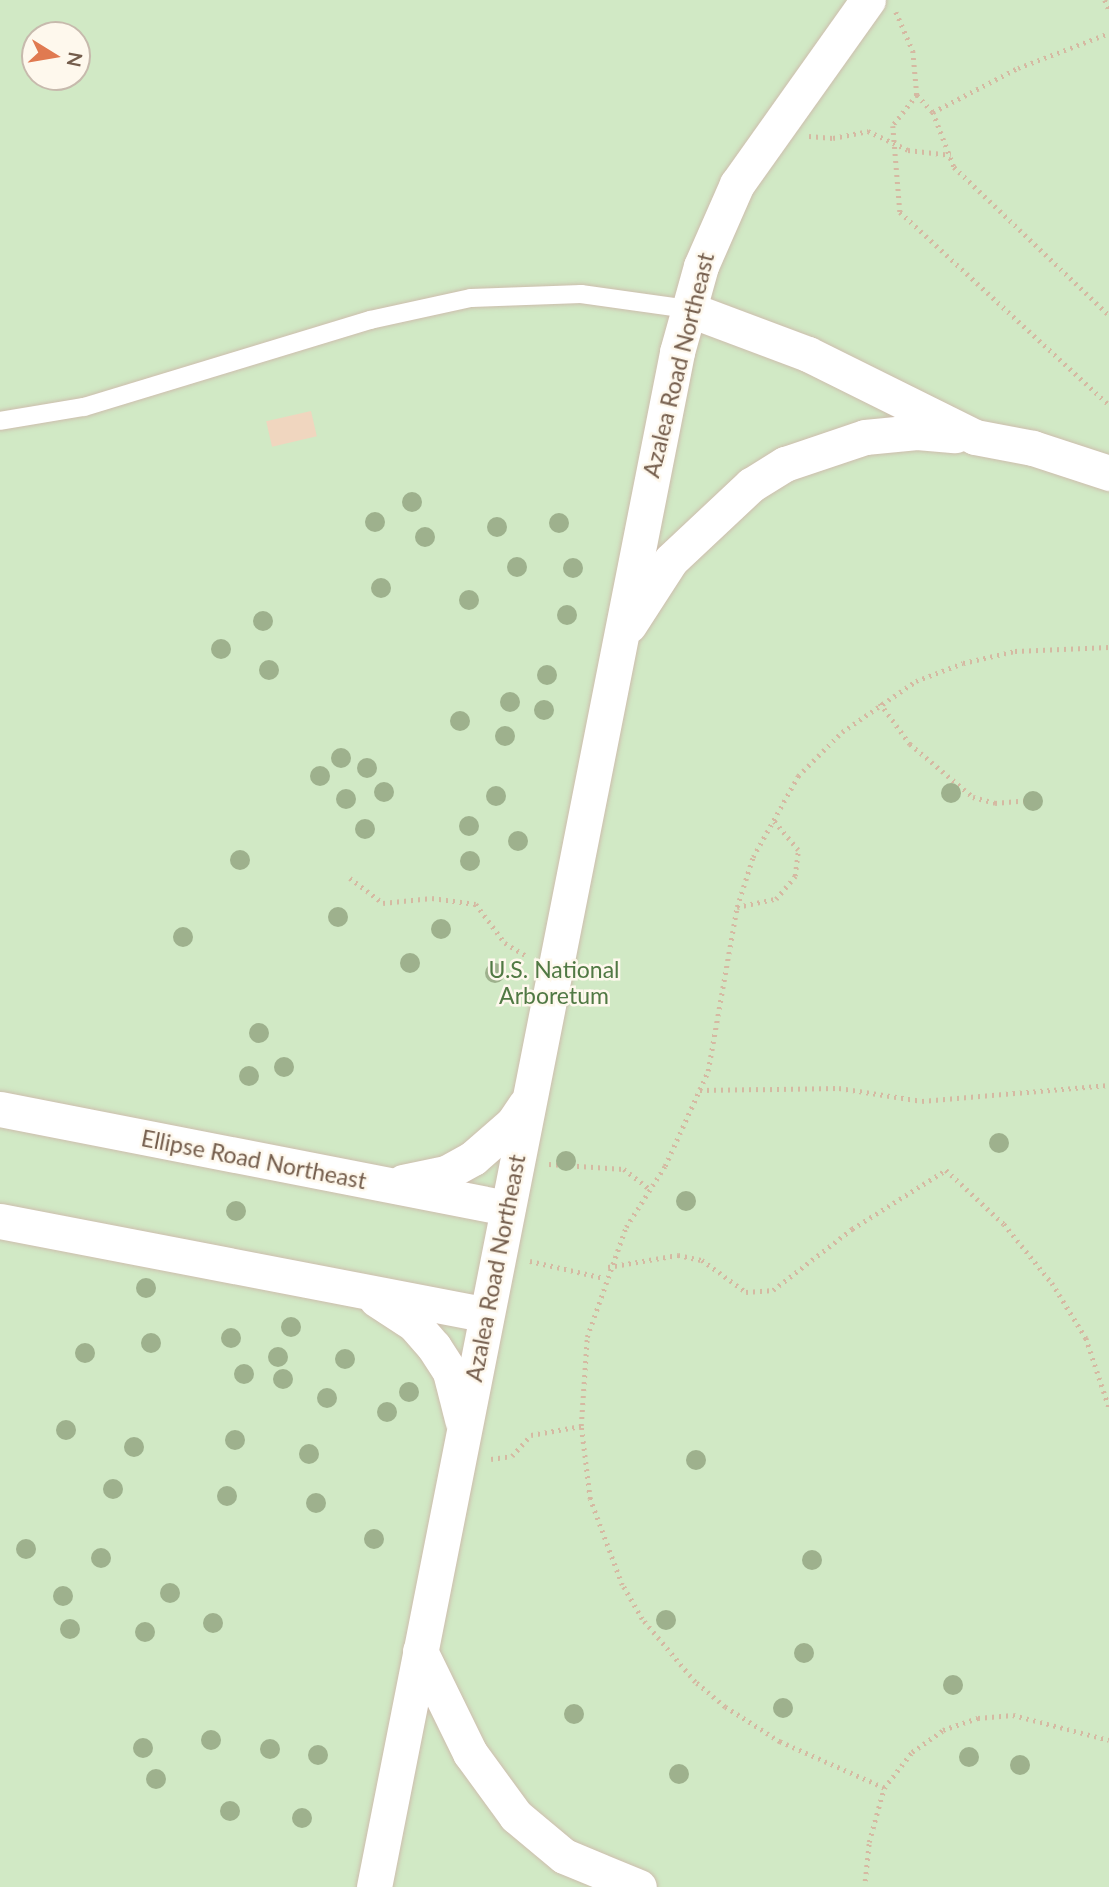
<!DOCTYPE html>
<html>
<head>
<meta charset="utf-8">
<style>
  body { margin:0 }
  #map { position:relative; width:1109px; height:1887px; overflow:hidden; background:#fbf5e6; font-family:Lato,sans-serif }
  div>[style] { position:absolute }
  .green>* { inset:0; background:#d1e9c5 }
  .building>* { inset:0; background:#f0d6bf; transform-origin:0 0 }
  .path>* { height:4.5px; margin-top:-2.25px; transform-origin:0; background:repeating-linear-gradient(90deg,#d5b9a2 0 2px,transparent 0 7px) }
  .roads { filter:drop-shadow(0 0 2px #cdbdad) drop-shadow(0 0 2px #cdbdad) }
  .lane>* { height:18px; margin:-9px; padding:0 9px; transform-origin:9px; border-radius:9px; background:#fff }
  .street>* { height:35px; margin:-17.5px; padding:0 17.5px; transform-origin:17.5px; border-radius:17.5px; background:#fff }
  .trees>* { width:20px; height:20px; margin:-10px; border-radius:50%; background:#9eb18d }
  span { translate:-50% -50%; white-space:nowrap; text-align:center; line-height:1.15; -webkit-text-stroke:5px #fef8ed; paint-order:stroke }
  .street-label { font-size:23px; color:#745d4c }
  .park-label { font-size:23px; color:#517944 }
  .north { position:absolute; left:21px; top:21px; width:70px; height:70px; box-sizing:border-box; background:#fef8ed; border:2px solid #c7baad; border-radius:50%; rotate:101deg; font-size:19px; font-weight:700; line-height:28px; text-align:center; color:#745d4c }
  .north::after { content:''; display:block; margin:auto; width:24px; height:32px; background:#e07a51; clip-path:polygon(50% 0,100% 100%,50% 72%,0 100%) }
</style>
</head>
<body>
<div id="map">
  <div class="green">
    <i style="clip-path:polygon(evenodd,0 0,1109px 0,1109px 1887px,0 1887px,0 0,35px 35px,77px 35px,77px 77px,35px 77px,35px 35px)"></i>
  </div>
  <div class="building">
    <i style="left:311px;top:411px;width:26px;height:46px;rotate:77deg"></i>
  </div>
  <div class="path">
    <i style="left:1105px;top:0;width:11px;rotate:68deg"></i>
    <i style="left:896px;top:12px;width:43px;rotate:66.4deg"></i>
    <i style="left:913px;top:51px;width:44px;rotate:84.8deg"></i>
    <i style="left:917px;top:95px;width:23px;rotate:47deg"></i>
    <i style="left:933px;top:112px;width:59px;rotate:69.1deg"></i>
    <i style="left:954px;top:167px;width:214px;rotate:43.7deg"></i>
    <i style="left:917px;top:95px;width:39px;rotate:128deg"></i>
    <i style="left:893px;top:126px;width:86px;rotate:85.3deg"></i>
    <i style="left:900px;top:212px;width:284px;rotate:42.7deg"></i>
    <i style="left:933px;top:112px;width:96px;rotate:-27.4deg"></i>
    <i style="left:1018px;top:68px;width:97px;rotate:-21deg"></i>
    <i style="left:809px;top:136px;width:24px;rotate:5deg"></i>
    <i style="left:833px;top:138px;width:36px;rotate:-11deg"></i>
    <i style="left:868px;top:131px;width:44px;rotate:25.4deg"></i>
    <i style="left:908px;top:150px;width:43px;rotate:6.6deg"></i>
    <i style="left:880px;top:703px;width:51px;rotate:53.8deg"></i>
    <i style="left:910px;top:744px;width:82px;rotate:40.1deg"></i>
    <i style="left:973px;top:797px;width:23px;rotate:15deg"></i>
    <i style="left:995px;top:803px;width:32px;rotate:-5deg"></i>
    <i style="left:350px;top:878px;width:41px;rotate:37.1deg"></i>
    <i style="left:383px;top:903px;width:49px;rotate:-5.8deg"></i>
    <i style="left:432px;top:898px;width:44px;rotate:7.8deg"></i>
    <i style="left:476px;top:904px;width:49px;rotate:53.4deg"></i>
    <i style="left:505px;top:943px;width:26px;rotate:31deg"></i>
    <i style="left:737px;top:907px;width:40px;rotate:-12deg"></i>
    <i style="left:776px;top:899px;width:30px;rotate:-50deg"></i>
    <i style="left:795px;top:876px;width:26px;rotate:-83deg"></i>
    <i style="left:798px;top:850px;width:40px;rotate:-130deg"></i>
    <i style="left:700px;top:1090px;width:139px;rotate:-0.8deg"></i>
    <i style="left:839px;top:1088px;width:84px;rotate:8.9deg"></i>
    <i style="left:922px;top:1101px;width:188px;rotate:-4.9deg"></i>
    <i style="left:549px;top:1164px;width:75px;rotate:3.8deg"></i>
    <i style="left:624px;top:1169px;width:33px;rotate:38deg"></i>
    <i style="left:530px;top:1261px;width:76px;rotate:12.9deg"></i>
    <i style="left:608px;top:1267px;width:71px;rotate:-9.7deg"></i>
    <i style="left:678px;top:1255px;width:25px;rotate:12deg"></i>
    <i style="left:702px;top:1260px;width:54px;rotate:36deg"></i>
    <i style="left:746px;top:1292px;width:27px;rotate:-4deg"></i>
    <i style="left:773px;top:1290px;width:100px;rotate:-37.7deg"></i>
    <i style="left:852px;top:1229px;width:111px;rotate:-32.1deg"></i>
    <i style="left:946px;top:1170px;width:79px;rotate:43deg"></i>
    <i style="left:1004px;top:1224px;width:76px;rotate:50.9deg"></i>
    <i style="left:1052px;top:1283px;width:65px;rotate:58.3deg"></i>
    <i style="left:1086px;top:1338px;width:73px;rotate:71.6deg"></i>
    <i style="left:491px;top:1459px;width:21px;rotate:-8deg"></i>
    <i style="left:512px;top:1456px;width:28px;rotate:-48deg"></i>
    <i style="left:531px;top:1435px;width:51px;rotate:-10.2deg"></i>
    <i style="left:884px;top:1788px;width:114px;rotate:-156.1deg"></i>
    <i style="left:780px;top:1742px;width:65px;rotate:-147.5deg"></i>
    <i style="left:725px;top:1707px;width:39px;rotate:-140deg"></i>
    <i style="left:695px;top:1682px;width:82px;rotate:-130.1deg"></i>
    <i style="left:642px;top:1619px;width:39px;rotate:-120deg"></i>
    <i style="left:622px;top:1585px;width:92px;rotate:-110.4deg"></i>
    <i style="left:590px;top:1499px;width:74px;rotate:-97deg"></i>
    <i style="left:581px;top:1426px;width:89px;rotate:-86.1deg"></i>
    <i style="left:587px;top:1337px;width:117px;rotate:-70.5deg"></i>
    <i style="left:626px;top:1227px;width:72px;rotate:-57.4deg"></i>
    <i style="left:665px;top:1166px;width:104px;rotate:-65.6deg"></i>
    <i style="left:708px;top:1071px;width:167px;rotate:-80deg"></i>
    <i style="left:737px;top:907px;width:52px;rotate:-72.3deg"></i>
    <i style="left:753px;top:857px;width:93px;rotate:-60.9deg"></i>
    <i style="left:798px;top:776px;width:62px;rotate:-45deg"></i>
    <i style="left:842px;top:732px;width:90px;rotate:-34.6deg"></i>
    <i style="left:916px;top:681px;width:50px;rotate:-21deg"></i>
    <i style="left:963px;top:663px;width:53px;rotate:-13deg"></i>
    <i style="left:1015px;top:651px;width:94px;rotate:-2.4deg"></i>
    <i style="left:865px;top:1881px;width:39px;rotate:-84deg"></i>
    <i style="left:869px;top:1842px;width:56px;rotate:-74.5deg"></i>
    <i style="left:884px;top:1788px;width:46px;rotate:-52.1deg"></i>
    <i style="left:912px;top:1752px;width:38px;rotate:-35deg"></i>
    <i style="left:943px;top:1730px;width:37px;rotate:-19deg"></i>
    <i style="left:978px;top:1718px;width:35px;rotate:-5deg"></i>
    <i style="left:1013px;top:1715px;width:99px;rotate:14.6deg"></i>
  </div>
  <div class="roads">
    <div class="lane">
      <i style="left:0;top:421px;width:85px;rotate:-9.5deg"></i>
      <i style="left:84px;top:407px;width:299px;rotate:-16.9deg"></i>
      <i style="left:370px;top:320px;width:103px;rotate:-12.3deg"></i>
      <i style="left:471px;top:298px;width:110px;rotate:-2.1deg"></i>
      <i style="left:581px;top:294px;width:108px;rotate:8deg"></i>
    </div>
    <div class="street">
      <i style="left:688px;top:309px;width:128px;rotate:20.6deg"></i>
      <i style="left:808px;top:354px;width:186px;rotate:26.4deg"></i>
      <i style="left:975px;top:437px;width:59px;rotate:10.7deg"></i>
      <i style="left:1033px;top:448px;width:80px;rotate:18.2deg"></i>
      <i style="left:629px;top:625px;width:77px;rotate:-57.1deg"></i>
      <i style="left:671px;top:560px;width:110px;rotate:-43.2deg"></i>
      <i style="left:751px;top:485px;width:40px;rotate:-32deg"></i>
      <i style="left:785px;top:464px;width:84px;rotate:-18.6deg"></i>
      <i style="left:865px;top:437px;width:52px;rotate:-5.5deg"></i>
      <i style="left:917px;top:432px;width:38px;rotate:5deg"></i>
      <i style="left:0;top:1109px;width:517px;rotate:11.05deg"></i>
      <i style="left:403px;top:1182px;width:44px;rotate:-11.8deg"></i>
      <i style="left:446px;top:1173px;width:31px;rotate:-29deg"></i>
      <i style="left:473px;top:1158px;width:53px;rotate:-41.2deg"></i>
      <i style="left:513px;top:1123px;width:22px;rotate:-56deg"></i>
      <i style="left:0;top:1221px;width:495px;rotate:10.9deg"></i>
      <i style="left:376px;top:1299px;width:45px;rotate:33.3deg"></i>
      <i style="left:414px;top:1324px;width:30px;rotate:49deg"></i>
      <i style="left:434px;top:1347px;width:30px;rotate:57deg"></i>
      <i style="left:450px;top:1372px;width:49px;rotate:75.7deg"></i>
      <i style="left:420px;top:1651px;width:114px;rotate:63.9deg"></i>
      <i style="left:470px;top:1753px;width:78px;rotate:53.9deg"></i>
      <i style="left:516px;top:1816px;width:62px;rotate:39.8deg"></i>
      <i style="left:564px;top:1856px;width:81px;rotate:22.5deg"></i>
      <i style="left:374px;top:1887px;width:1565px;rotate:-78.83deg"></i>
      <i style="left:677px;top:352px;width:89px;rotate:-74.4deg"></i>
      <i style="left:701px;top:266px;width:90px;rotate:-66.3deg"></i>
      <i style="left:737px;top:184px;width:226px;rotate:-54.6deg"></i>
    </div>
  </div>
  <div class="trees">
    <i style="left:412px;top:502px"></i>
    <i style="left:375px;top:522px"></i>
    <i style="left:559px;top:523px"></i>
    <i style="left:497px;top:527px"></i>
    <i style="left:425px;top:537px"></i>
    <i style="left:517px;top:567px"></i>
    <i style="left:573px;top:568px"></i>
    <i style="left:381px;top:588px"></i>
    <i style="left:469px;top:600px"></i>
    <i style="left:567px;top:615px"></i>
    <i style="left:263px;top:621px"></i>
    <i style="left:221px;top:649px"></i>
    <i style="left:269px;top:670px"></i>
    <i style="left:547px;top:675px"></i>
    <i style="left:510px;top:702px"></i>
    <i style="left:544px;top:710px"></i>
    <i style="left:460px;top:721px"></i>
    <i style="left:505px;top:736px"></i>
    <i style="left:341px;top:758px"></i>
    <i style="left:367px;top:768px"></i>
    <i style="left:320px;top:776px"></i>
    <i style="left:384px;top:792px"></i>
    <i style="left:951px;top:793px"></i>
    <i style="left:496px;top:796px"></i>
    <i style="left:346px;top:799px"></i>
    <i style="left:1033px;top:801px"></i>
    <i style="left:469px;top:826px"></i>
    <i style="left:365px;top:829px"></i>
    <i style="left:518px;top:841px"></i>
    <i style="left:240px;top:860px"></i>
    <i style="left:470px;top:861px"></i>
    <i style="left:338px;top:917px"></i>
    <i style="left:441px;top:929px"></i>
    <i style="left:183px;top:937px"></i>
    <i style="left:410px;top:963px"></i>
    <i style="left:495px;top:973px"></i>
    <i style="left:259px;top:1033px"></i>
    <i style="left:284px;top:1067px"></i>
    <i style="left:249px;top:1076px"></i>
    <i style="left:999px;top:1143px"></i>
    <i style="left:566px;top:1161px"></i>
    <i style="left:686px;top:1201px"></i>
    <i style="left:236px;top:1211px"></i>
    <i style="left:146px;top:1288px"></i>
    <i style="left:291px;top:1327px"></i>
    <i style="left:231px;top:1338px"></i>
    <i style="left:151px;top:1343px"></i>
    <i style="left:85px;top:1353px"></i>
    <i style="left:278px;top:1357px"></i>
    <i style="left:345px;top:1359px"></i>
    <i style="left:244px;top:1374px"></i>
    <i style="left:283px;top:1379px"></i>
    <i style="left:409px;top:1392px"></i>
    <i style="left:327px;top:1398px"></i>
    <i style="left:387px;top:1412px"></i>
    <i style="left:66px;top:1430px"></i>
    <i style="left:235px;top:1440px"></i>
    <i style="left:134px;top:1447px"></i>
    <i style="left:309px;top:1454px"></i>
    <i style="left:696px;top:1460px"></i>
    <i style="left:113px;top:1489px"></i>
    <i style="left:227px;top:1496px"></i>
    <i style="left:316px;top:1503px"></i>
    <i style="left:374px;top:1539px"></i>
    <i style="left:26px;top:1549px"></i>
    <i style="left:101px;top:1558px"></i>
    <i style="left:812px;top:1560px"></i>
    <i style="left:170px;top:1593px"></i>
    <i style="left:63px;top:1596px"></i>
    <i style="left:666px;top:1620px"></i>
    <i style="left:213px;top:1623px"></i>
    <i style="left:70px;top:1629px"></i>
    <i style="left:145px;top:1632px"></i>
    <i style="left:804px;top:1653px"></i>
    <i style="left:953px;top:1685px"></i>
    <i style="left:783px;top:1708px"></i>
    <i style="left:574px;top:1714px"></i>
    <i style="left:211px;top:1740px"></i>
    <i style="left:143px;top:1748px"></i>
    <i style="left:270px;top:1749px"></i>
    <i style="left:318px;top:1755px"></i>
    <i style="left:969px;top:1757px"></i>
    <i style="left:1020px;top:1765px"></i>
    <i style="left:679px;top:1774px"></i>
    <i style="left:156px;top:1779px"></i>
    <i style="left:230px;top:1811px"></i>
    <i style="left:302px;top:1818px"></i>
  </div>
  <div class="street-label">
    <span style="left:678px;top:365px;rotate:-76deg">Azalea Road Northeast</span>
    <span style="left:254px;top:1159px;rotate:11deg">Ellipse Road Northeast</span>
    <span style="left:495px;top:1268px;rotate:-79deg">Azalea Road Northeast</span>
  </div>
  <div class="park-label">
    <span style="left:554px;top:982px">U.S. National<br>Arboretum</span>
  </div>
  <div class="north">N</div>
</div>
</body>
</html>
